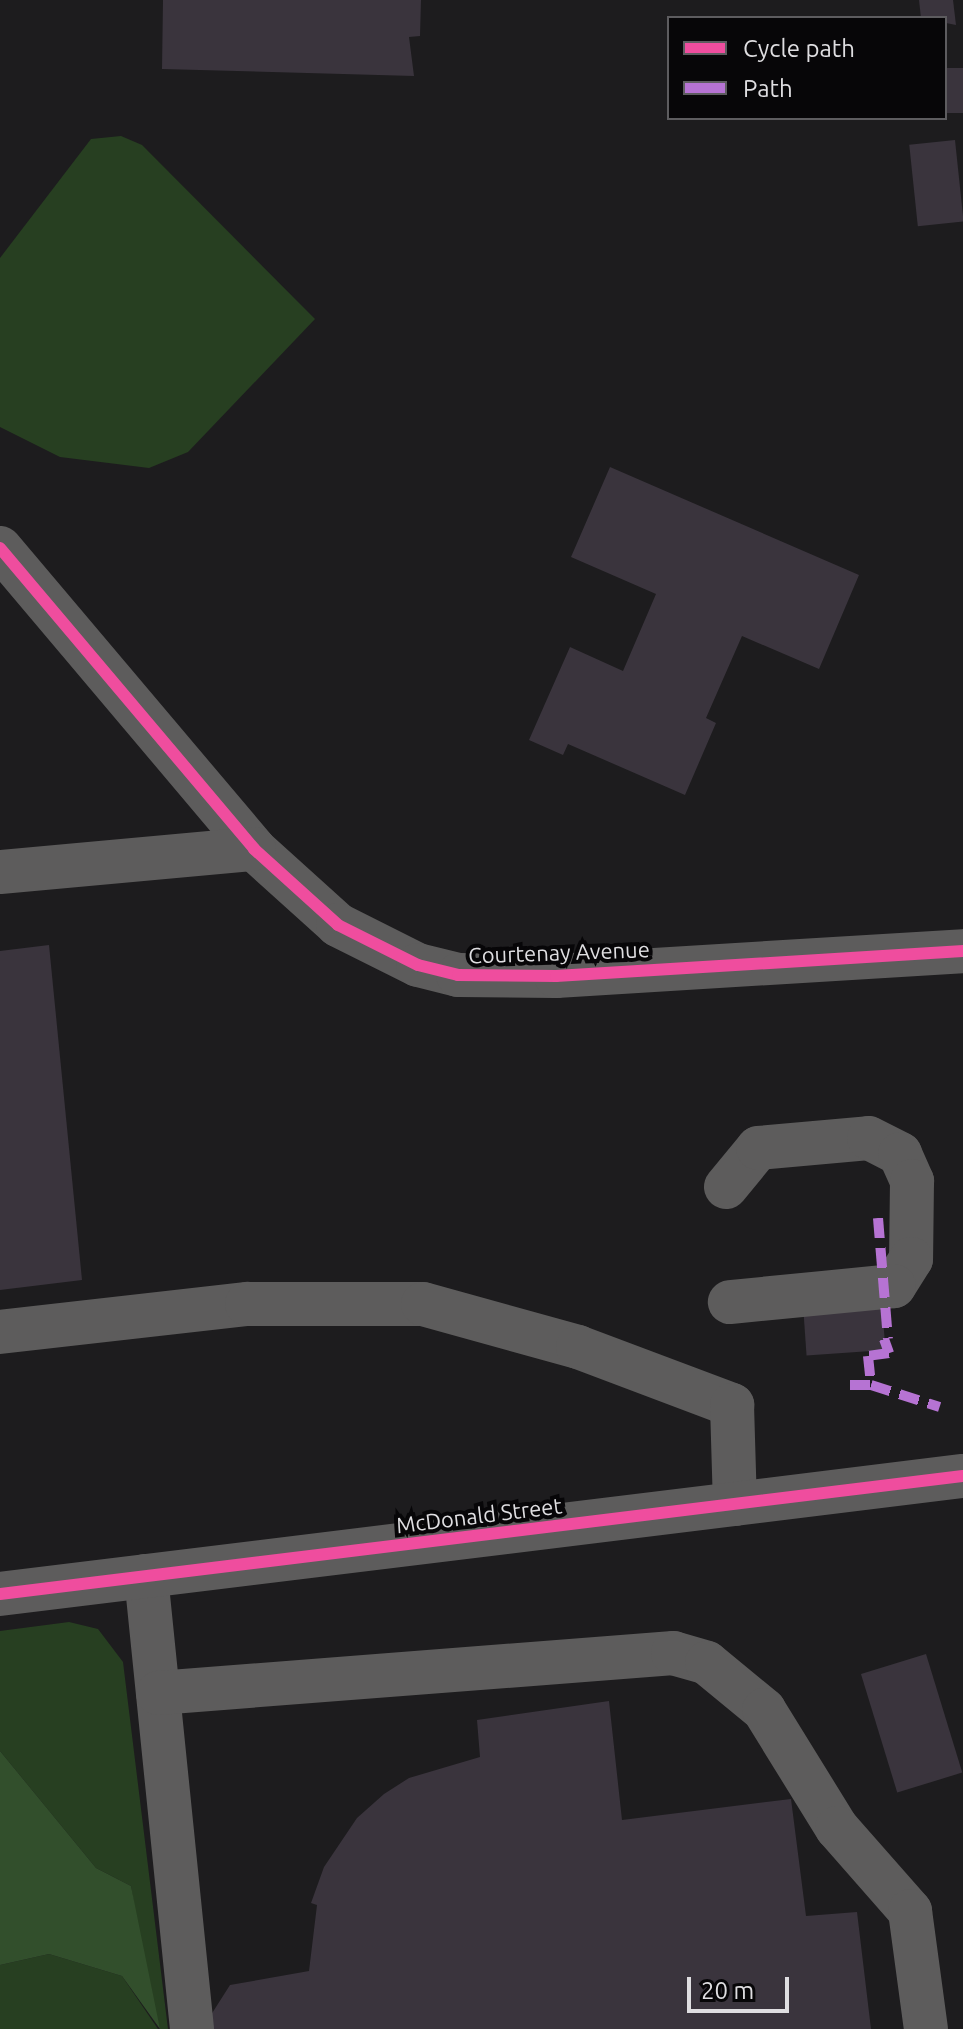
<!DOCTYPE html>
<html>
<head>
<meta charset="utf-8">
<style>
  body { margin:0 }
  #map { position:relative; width:963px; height:2029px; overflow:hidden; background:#1d1c1e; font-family:Ubuntu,sans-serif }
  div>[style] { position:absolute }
  .green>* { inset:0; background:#273f21 }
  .forest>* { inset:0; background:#324f2c }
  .building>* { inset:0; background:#3a343d; transform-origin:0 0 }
  .minor>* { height:44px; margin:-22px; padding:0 22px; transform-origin:22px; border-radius:22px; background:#5d5c5c }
  .quiet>* { height:10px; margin-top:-5px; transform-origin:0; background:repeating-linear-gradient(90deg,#b673d3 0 20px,transparent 0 30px) }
  .cycleway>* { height:12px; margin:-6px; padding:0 6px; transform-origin:6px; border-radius:6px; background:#ef4d9e }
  span { translate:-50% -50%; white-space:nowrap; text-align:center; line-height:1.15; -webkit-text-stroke:8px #070608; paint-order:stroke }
  .street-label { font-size:22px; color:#dfdee1 }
  .legend { position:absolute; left:667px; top:16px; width:280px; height:104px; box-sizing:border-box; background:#070608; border:2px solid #5d5c5f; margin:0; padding:10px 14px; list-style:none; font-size:24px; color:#dfdee1 }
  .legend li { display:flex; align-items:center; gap:16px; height:40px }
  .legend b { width:40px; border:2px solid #5d5c5f }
  .scale { position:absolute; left:687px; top:1977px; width:102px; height:36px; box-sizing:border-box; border:4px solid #dfdee1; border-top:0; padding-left:10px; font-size:24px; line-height:28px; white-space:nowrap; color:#dfdee1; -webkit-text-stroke:6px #070608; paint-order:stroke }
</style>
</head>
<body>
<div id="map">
  <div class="green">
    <i style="clip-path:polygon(121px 136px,142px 145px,315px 319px,188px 452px,149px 468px,60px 457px,0 427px,0 258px,91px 139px)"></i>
    <i style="clip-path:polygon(69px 1622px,98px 1629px,123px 1662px,168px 2029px,160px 2029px,146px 1977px,131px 1886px,96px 1868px,0 1751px,0 1631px)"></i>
    <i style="clip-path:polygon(49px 1954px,122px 1976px,158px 2029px,0 2029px,0 1965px)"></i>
  </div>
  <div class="forest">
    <i style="clip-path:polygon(0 1751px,96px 1868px,131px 1886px,160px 2029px,122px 1976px,49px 1954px,0 1965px)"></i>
  </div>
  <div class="building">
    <i style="clip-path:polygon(163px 0,421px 0,420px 36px,409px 37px,414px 76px,162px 69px)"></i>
    <i style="clip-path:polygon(919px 0,953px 0,956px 25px,921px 18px)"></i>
    <i style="left:963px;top:68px;width:45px;height:18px;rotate:90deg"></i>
    <i style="left:955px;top:140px;width:82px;height:46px;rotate:84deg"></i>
    <i style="clip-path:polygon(610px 467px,859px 575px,819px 669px,742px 636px,706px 718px,716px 723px,685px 795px,568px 744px,563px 755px,529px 740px,570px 647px,623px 671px,656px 594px,571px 557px)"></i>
    <i style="clip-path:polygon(49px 945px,82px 1280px,0 1290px,0 951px)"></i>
    <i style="left:882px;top:1302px;width:48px;height:79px;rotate:86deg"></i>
    <i style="left:926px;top:1654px;width:124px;height:68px;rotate:73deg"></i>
    <i style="clip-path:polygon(609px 1701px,622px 1820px,791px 1799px,806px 1916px,857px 1912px,871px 2029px,202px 2029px,230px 1985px,309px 1971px,317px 1905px,311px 1903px,324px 1867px,357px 1818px,384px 1794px,409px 1778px,480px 1757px,477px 1720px)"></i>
  </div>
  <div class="minor">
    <i style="left:0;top:548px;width:394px;rotate:49.8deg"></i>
    <i style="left:254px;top:849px;width:113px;rotate:42.1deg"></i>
    <i style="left:338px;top:925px;width:89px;rotate:26.6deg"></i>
    <i style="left:418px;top:965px;width:41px;rotate:14deg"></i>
    <i style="left:458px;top:975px;width:98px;rotate:0.6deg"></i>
    <i style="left:556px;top:976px;width:408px;rotate:-3.5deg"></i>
    <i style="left:0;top:872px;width:255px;rotate:-5.2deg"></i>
    <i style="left:726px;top:1187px;width:50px;rotate:-50.6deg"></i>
    <i style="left:758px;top:1148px;width:111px;rotate:-5.1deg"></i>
    <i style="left:869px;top:1138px;width:35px;rotate:27deg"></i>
    <i style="left:900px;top:1154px;width:30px;rotate:66deg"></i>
    <i style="left:912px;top:1181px;width:78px;rotate:90.7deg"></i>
    <i style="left:911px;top:1259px;width:32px;rotate:122deg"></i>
    <i style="left:894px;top:1286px;width:165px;rotate:174.4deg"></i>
    <i style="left:0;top:1332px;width:249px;rotate:-6.5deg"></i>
    <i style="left:247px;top:1304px;width:176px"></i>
    <i style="left:423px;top:1304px;width:161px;rotate:15.5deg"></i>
    <i style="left:578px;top:1347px;width:165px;rotate:20.6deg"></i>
    <i style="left:732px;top:1405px;width:99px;rotate:88.3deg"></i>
    <i style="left:146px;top:1576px;width:455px;rotate:84.2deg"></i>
    <i style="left:0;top:1594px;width:970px;rotate:-6.99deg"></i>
    <i style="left:158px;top:1693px;width:517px;rotate:-4.44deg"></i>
    <i style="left:673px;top:1653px;width:35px;rotate:16deg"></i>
    <i style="left:707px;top:1663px;width:74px;rotate:39.5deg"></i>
    <i style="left:764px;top:1710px;width:139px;rotate:58.3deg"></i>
    <i style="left:837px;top:1828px;width:111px;rotate:48.7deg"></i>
    <i style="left:910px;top:1911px;width:119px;rotate:82.3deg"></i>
  </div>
  <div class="quiet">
    <i style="left:878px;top:1218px;width:121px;rotate:85.3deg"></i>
    <i style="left:884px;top:1339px;width:15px;rotate:70deg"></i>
    <i style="left:889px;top:1353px;width:21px;rotate:172deg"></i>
    <i style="left:868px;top:1356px;width:29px;rotate:84deg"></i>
    <i style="left:871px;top:1385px;width:72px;rotate:17.7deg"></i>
    <i style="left:850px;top:1385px;width:21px"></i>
  </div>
  <div class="cycleway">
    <i style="left:0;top:548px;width:394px;rotate:49.8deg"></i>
    <i style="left:254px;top:849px;width:113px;rotate:42.1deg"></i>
    <i style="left:338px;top:925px;width:89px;rotate:26.6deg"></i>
    <i style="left:418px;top:965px;width:41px;rotate:14deg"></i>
    <i style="left:458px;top:975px;width:98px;rotate:0.6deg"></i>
    <i style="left:556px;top:976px;width:408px;rotate:-3.5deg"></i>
    <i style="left:0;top:1594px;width:970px;rotate:-6.99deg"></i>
  </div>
  <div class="street-label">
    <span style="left:559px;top:952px;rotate:-2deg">Courtenay Avenue</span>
    <span style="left:479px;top:1515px;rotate:-7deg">McDonald Street</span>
  </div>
  <ul class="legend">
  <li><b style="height:10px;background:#ef4d9e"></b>Cycle path</li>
  <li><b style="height:10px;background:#b673d3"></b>Path</li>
  </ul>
  <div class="scale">20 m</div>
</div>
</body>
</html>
